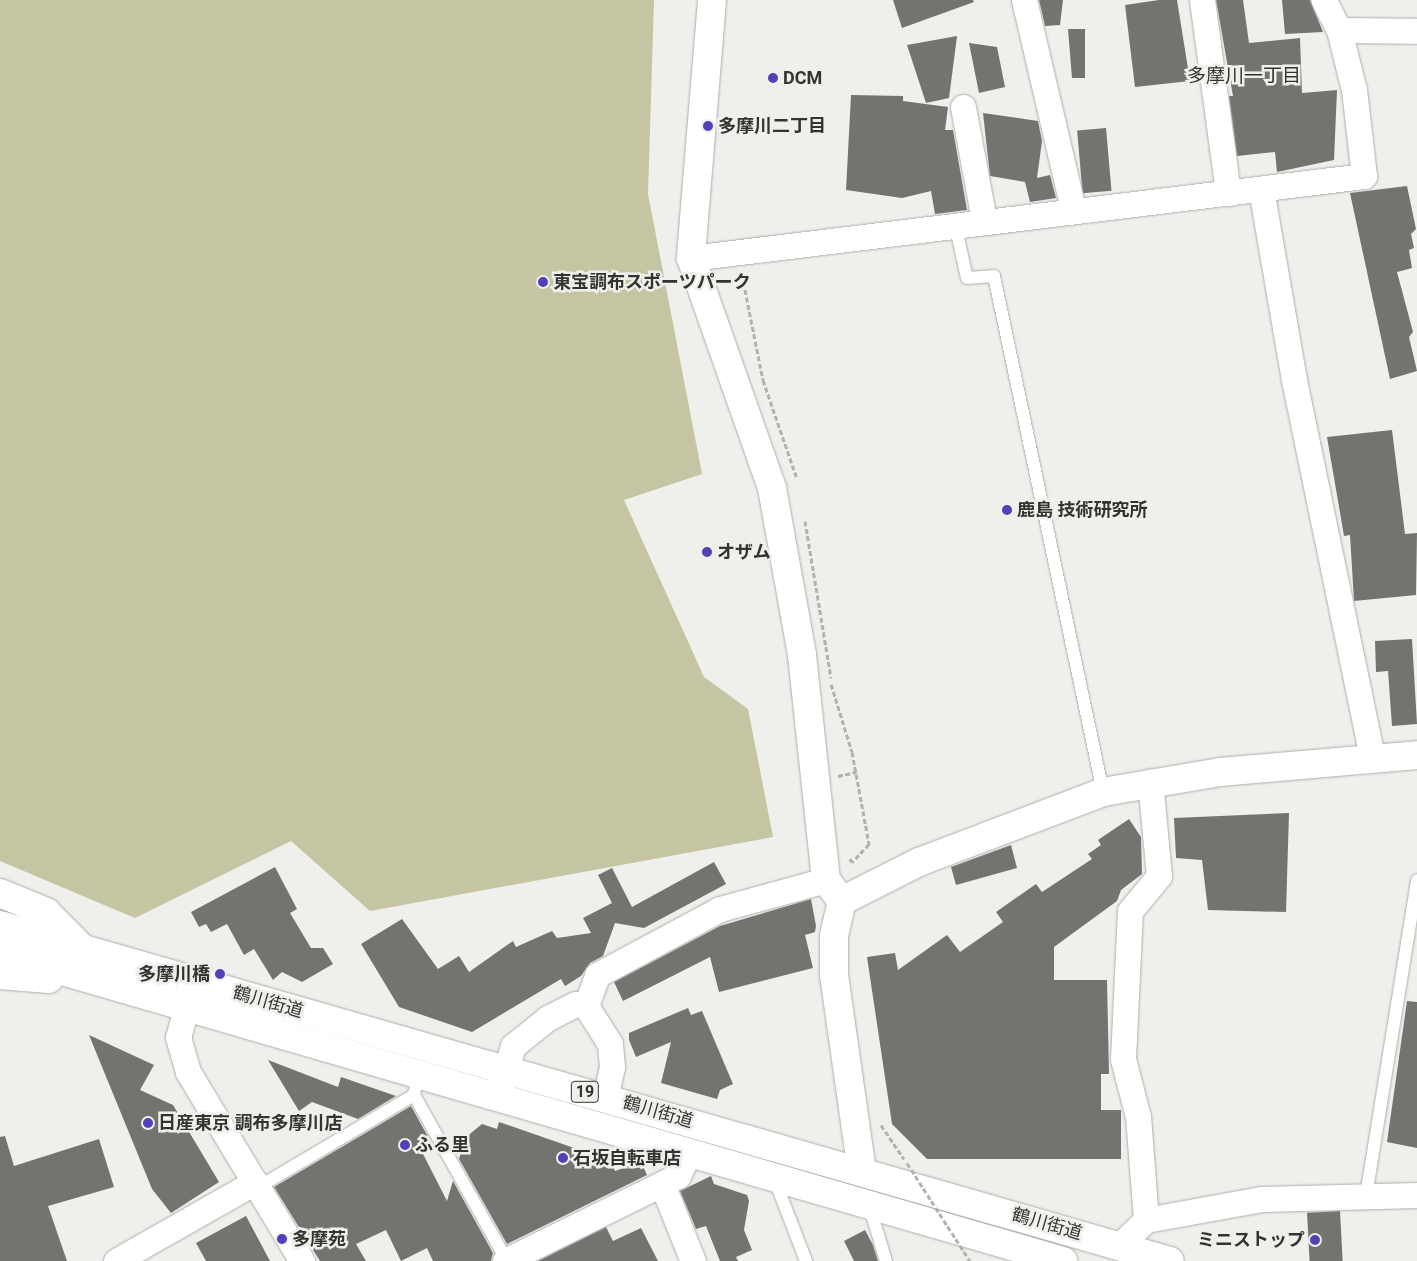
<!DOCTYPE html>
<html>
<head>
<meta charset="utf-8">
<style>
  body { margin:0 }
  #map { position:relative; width:1417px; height:1261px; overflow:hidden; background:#efefeb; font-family:Roboto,"Noto Sans JP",sans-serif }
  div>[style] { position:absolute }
  .green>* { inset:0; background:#c5c4a3 }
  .building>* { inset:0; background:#737370; transform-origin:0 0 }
  .path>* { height:3px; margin-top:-1.5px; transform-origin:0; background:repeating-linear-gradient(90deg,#b1b1ae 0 5px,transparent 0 7.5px) }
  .roads { filter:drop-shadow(0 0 1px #adadaa) drop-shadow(0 0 1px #adadaa) }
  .service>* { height:12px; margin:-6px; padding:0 6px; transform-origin:6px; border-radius:6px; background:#fff }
  .minor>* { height:25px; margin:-12.5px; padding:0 12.5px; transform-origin:12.5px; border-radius:12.5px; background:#fff }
  .tertiary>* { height:28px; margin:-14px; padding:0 14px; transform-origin:14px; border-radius:14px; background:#fff }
  .primary>* { height:28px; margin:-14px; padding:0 14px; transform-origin:14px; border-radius:14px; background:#fff }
  .path-bridge>* { height:3px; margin-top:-1.5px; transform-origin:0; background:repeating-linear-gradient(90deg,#b1b1ae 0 5px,transparent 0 7.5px) }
  .dots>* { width:14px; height:14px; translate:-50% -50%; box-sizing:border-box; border:2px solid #efefeb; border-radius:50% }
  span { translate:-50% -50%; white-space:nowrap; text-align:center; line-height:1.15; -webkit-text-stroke:5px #efefeb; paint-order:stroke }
  .shield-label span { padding:1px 4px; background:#efefeb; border:1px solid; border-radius:4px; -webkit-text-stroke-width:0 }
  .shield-label { font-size:16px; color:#333332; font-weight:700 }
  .poi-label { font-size:18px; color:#333332; font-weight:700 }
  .left { translate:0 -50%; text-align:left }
  .right { translate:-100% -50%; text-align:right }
  .street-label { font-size:18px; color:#333332 }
  .neighbourhood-label { font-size:19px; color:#333332 }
</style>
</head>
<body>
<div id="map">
  <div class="green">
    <i style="clip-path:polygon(0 0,654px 0,648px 194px,702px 474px,624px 500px,704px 677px,748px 709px,773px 837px,370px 911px,291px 841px,135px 918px,0 861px)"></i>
  </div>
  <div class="building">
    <i style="clip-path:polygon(893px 0,973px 0,974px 2px,902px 28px)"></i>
    <i style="clip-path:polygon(1039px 0,1063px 0,1060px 25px,1045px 26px)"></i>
    <i style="clip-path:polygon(1159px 0,1177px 0,1190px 81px,1135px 87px,1125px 5px)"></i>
    <i style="clip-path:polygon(1216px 0,1243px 0,1249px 43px,1300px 38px,1302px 93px,1337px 90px,1334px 160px,1277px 172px,1275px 152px,1237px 156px,1229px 96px,1233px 96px)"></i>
    <i style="clip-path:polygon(1282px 0,1310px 0,1323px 32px,1285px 34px)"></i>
    <i style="clip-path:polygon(1068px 29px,1085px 29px,1085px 78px,1072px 78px)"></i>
    <i style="clip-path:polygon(957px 36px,949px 98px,926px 103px,907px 45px)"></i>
    <i style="clip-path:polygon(969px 43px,997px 47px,1005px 87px,979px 93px)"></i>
    <i style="clip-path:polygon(851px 95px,903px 96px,903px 101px,948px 107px,945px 130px,953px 130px,967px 210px,935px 214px,931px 191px,902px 198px,846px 190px)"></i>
    <i style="clip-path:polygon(983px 113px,1038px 121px,1042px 141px,1037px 178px,1050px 175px,1056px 198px,1030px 202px,1025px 182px,990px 176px)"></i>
    <i style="left:1106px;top:128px;width:63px;height:29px;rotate:85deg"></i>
    <i style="clip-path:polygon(1407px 186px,1416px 229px,1411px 234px,1414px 248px,1409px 250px,1412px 268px,1397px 272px,1413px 332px,1409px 337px,1417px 371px,1390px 379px,1350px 193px)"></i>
    <i style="clip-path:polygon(1392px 430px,1405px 534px,1417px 533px,1416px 595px,1354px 601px,1350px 535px,1344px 536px,1327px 437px)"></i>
    <i style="clip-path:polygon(1412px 639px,1417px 724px,1392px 726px,1388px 671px,1376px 672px,1375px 641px)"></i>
    <i style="clip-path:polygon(1289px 813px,1286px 912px,1208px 910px,1202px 860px,1176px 858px,1174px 818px)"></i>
    <i style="clip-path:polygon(1129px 819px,1141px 837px,1142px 874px,1121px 890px,1117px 901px,1054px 947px,1054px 980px,1107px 980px,1109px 1074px,1101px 1074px,1101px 1110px,1121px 1110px,1121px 1159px,927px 1159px,892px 1124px,867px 957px,895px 953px,898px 970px,947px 935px,960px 952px,1003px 922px,996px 912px,1036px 884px,1042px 892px,1092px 859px,1088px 854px,1101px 845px,1098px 840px)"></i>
    <i style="clip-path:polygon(1011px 845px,1017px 868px,956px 885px,951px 867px)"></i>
    <i style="clip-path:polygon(714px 862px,726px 884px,644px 928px,615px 923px,603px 956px,590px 963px,581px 976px,565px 986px,561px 979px,472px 1032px,399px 1007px,361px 944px,402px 919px,438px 969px,459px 956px,469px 972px,513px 941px,516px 947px,552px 931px,557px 938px,591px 933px,583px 918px,612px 903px,598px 875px,612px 868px,632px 907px)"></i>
    <i style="clip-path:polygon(275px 867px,297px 909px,290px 913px,311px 948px,323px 948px,333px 964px,302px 982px,282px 972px,273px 980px,254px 949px,244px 955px,227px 924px,211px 932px,206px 924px,199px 927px,191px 912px)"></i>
    <i style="clip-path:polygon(811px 899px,816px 926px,815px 932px,805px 935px,813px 968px,719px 992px,710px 957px,623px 1001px,614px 982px,720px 926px)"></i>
    <i style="clip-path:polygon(1407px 1001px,1417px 1002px,1417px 1148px,1387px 1142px)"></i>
    <i style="clip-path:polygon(688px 1008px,691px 1015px,702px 1011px,733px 1084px,720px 1090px,717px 1099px,661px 1083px,671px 1042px,636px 1057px,629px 1040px,629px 1033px)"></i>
    <i style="clip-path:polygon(89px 1035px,154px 1065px,140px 1090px,173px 1105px,219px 1182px,171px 1213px,152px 1189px)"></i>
    <i style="clip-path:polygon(268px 1060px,338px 1087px,341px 1077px,396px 1096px,358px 1119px,312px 1102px,299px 1111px)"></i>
    <i style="clip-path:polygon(411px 1106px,432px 1144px,421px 1150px,447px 1201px,453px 1181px,493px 1253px,491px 1261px,433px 1261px,427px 1248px,401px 1261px,386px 1230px,356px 1244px,366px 1261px,320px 1261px,274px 1187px)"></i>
    <i style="clip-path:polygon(499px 1122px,600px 1157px,608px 1154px,615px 1171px,641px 1162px,647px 1175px,507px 1244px,459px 1159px,465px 1138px,482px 1124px,497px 1129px)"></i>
    <i style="clip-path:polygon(5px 1136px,14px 1166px,99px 1139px,114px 1187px,48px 1206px,67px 1261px,0 1261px,0 1137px)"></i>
    <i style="clip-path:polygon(711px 1176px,714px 1184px,747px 1195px,749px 1201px,744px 1230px,752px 1250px,736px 1257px,738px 1261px,720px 1261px,706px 1226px,696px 1229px,680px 1191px)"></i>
    <i style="left:1340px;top:1211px;width:50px;height:33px;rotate:87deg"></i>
    <i style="clip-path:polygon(246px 1216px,270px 1261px,206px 1261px,196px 1243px)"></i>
    <i style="clip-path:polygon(606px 1227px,613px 1241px,641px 1228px,658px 1261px,538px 1261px)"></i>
    <i style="clip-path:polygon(865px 1230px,873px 1245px,878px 1261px,854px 1261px,844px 1241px)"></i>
  </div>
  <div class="path">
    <i style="left:742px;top:275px;width:107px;rotate:78.7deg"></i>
    <i style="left:763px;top:380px;width:102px;rotate:71deg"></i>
    <i style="left:805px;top:521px;width:159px;rotate:80.6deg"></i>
    <i style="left:831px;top:684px;width:71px;rotate:72.8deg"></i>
    <i style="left:852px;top:752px;width:94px;rotate:79.5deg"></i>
    <i style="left:869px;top:844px;width:25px;rotate:133deg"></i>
    <i style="left:852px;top:862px;width:4px;rotate:-124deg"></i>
    <i style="left:838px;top:776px;width:19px;rotate:-12deg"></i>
    <i style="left:881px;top:1125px;width:41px;rotate:55.9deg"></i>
  </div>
  <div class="roads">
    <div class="service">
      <i style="left:955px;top:224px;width:55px;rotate:77.5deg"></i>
      <i style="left:967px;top:278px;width:27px;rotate:-4deg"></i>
      <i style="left:994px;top:276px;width:527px;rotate:78.07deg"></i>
      <i style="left:418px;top:1074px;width:21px;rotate:101deg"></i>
      <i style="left:414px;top:1095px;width:190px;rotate:60.7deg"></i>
      <i style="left:774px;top:1178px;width:89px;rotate:68.9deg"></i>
      <i style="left:255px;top:1182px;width:12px"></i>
      <i style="left:267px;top:1182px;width:171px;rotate:-30.6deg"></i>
      <i style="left:1366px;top:1196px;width:320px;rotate:-80.8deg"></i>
      <i style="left:869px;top:1205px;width:59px;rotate:73.1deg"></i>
    </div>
    <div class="minor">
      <i style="left:1024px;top:0;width:215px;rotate:76.8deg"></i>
      <i style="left:1202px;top:0;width:195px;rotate:82.3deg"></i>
      <i style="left:1339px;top:30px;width:78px;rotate:0.7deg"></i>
      <i style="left:963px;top:107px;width:115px;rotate:79.5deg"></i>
      <i style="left:1261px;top:189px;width:194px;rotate:80.2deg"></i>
      <i style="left:1294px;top:380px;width:386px;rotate:78.3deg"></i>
      <i style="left:691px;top:258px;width:678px;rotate:-6.95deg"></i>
      <i style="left:1364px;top:176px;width:87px;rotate:-96.6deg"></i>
      <i style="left:1354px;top:90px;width:62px;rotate:-104deg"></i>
      <i style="left:1339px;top:30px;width:34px;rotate:-117deg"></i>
      <i style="left:586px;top:1006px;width:33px;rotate:-70deg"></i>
      <i style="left:597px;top:975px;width:140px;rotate:-28.2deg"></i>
      <i style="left:720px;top:909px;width:110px;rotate:-15.3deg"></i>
      <i style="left:186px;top:1008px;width:30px;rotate:105deg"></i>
      <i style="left:178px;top:1037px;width:36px;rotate:74deg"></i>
      <i style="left:188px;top:1072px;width:221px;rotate:58.9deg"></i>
      <i style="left:500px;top:1089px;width:45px;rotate:-73.2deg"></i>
      <i style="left:513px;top:1046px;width:45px;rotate:-38.7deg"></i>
      <i style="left:548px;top:1018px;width:31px;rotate:-27deg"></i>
      <i style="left:576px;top:1004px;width:10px;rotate:11deg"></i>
      <i style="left:586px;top:1006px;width:45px;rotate:57.7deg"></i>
      <i style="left:610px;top:1044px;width:23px;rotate:85deg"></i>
      <i style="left:612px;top:1067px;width:31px;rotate:103deg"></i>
      <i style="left:662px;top:1184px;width:83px;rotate:68.1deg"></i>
      <i style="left:1146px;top:1220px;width:103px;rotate:-94.4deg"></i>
      <i style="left:1138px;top:1117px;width:60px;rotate:-104.5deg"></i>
      <i style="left:1123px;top:1059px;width:148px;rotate:-87.3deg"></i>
      <i style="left:1130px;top:911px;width:45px;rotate:-50.4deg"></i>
      <i style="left:1159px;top:876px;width:95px;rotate:-95.4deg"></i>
      <i style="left:1119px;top:1246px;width:37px;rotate:-44deg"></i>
      <i style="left:1146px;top:1220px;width:118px;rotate:-10.3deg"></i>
      <i style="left:1262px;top:1199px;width:155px;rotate:-1.5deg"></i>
      <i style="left:116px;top:1261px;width:160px;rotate:-29.6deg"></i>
      <i style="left:505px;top:1261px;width:193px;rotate:-26.2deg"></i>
      <i style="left:678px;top:1176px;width:26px;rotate:-65deg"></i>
    </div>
    <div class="tertiary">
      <i style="left:712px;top:0;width:259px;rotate:94.7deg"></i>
      <i style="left:691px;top:258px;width:244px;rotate:70.6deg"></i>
      <i style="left:772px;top:488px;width:170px;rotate:79.8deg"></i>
      <i style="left:802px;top:655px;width:226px;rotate:83.9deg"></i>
      <i style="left:826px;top:880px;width:26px;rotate:53deg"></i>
      <i style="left:842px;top:901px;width:36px;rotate:103deg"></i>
      <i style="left:834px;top:936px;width:39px;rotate:90deg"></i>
      <i style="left:834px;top:975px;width:198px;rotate:81.9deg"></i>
      <i style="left:842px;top:901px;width:86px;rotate:-26.9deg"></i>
      <i style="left:919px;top:862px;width:197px;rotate:-20.8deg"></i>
      <i style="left:1103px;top:792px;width:119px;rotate:-9.7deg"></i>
      <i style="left:1220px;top:772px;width:198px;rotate:-4.9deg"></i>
    </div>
    <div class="primary">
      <i style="left:0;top:893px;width:50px;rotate:22.4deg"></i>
      <i style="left:46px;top:912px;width:51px;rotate:45deg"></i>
      <i style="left:0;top:925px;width:1217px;rotate:16.02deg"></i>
      <i style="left:0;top:953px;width:1107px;rotate:16.16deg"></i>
      <i style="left:0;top:975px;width:49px;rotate:4.7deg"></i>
    </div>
  </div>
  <div class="path-bridge">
    <i style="left:907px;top:1163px;width:117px;rotate:57.3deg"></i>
  </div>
  <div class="dots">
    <i style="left:773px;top:78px;background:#533fb7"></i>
    <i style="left:708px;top:126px;background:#533fb7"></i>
    <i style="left:543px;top:282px;background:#533fb7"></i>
    <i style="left:1007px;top:510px;background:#533fb7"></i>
    <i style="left:707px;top:552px;background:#533fb7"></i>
    <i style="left:220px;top:974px;background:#533fb7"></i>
    <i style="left:148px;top:1123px;background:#533fb7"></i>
    <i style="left:405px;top:1145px;background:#533fb7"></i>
    <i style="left:563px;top:1158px;background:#533fb7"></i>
    <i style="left:282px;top:1239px;background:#533fb7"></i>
    <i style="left:1315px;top:1240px;background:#533fb7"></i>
  </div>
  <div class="shield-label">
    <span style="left:585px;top:1092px">19</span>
  </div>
  <div class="poi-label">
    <span class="left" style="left:783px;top:78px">DCM</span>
    <span class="left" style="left:718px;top:126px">多摩川二丁目</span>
    <span class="left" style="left:553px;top:282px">東宝調布スポーツパーク</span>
    <span class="left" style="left:1017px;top:510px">鹿島 技術研究所</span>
    <span class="left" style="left:717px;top:552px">オザム</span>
    <span class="right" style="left:210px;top:974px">多摩川橋</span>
    <span class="left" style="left:158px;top:1123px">日産東京 調布多摩川店</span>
    <span class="left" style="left:415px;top:1145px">ふる里</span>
    <span class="left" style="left:573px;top:1158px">石坂自転車店</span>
    <span class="left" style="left:292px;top:1239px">多摩苑</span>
    <span class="right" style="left:1305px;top:1240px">ミニストップ</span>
  </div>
  <div class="street-label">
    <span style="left:268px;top:1002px;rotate:16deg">鶴川街道</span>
    <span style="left:658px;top:1112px;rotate:16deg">鶴川街道</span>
    <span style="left:1047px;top:1224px;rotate:16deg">鶴川街道</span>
  </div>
  <div class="neighbourhood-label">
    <span style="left:1244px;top:76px">多摩川一丁目</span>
  </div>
</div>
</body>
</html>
